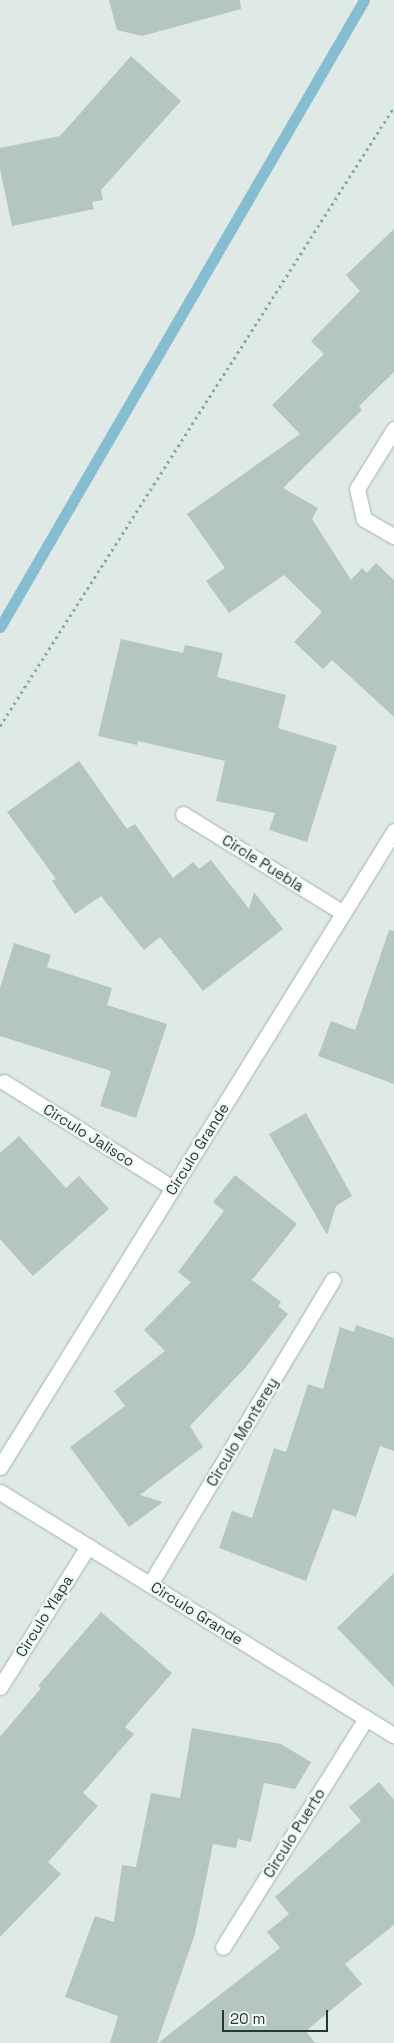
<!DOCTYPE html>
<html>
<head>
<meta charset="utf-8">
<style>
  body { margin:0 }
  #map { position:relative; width:394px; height:2043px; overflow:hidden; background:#dfeae7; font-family:"Space Grotesk",sans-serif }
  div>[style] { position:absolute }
  .stream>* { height:11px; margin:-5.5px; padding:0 5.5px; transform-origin:5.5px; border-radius:5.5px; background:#87bdd0 }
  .building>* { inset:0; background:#b5c5c0 }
  .path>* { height:3px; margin-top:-1.5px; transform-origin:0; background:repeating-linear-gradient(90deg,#80aea4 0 2.5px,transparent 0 6.5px) }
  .roads { filter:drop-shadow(0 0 1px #a2b2ae) drop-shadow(0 0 1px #a2b2ae) }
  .minor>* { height:15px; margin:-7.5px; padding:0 7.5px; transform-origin:7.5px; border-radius:7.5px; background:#fff }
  span { translate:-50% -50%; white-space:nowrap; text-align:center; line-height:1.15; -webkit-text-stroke:5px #f0f7f4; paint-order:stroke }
  .street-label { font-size:15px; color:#203a36 }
  .scale { position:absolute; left:222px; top:2010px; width:106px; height:22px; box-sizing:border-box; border:2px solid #203a36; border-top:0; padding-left:6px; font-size:15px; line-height:18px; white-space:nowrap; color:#203a36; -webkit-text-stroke:4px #f0f7f4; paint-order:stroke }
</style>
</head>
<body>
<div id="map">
  <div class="stream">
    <i style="left:0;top:627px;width:725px;rotate:-59.86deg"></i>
  </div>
  <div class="building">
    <i style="clip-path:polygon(109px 0,240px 0,241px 9px,142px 36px,117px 30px)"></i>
    <i style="clip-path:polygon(131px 56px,181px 101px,101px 190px,103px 200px,92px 202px,94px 209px,12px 226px,0 169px,0 148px,60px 136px)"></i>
    <i style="clip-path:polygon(394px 229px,394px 372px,359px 406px,362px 410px,283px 488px,318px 508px,312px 519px,351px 580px,362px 568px,367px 573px,376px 563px,394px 580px,394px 717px,332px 660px,323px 669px,294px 642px,322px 612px,284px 575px,229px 613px,206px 581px,225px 568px,187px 514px,300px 434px,272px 405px,324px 354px,311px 341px,360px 291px,346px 275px)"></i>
    <i style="clip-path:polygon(121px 639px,183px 653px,185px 645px,223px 653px,217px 677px,286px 695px,278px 728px,337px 746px,307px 842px,269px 830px,275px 813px,216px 801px,225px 761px,138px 741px,137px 745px,98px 736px)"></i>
    <i style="clip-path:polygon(79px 761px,127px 829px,135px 824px,173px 878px,193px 862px,199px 869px,211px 860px,249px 909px,254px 892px,283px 929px,203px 991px,160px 937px,144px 950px,101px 896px,75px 914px,52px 881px,56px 879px,7px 812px)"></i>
    <i style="clip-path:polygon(389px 930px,394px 931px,394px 1084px,318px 1056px,331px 1021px,355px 1030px)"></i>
    <i style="clip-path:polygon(14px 943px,51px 955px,47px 967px,112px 988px,107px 1005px,167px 1024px,136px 1118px,100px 1106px,111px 1071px,0 1036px,0 988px)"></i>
    <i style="clip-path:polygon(306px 1113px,352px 1196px,336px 1206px,327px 1235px,269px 1134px)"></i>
    <i style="clip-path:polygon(19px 1136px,66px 1188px,79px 1176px,109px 1209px,33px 1276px,0 1239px,0 1153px)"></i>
    <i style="clip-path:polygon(235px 1175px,297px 1224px,252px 1280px,281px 1302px,278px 1306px,288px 1314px,246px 1367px,190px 1426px,203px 1447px,140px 1495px,163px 1502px,129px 1527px,70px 1447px,125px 1406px,114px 1391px,165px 1351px,144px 1330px,191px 1282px,178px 1272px,224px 1211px,213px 1202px)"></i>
    <i style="clip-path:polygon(356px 1325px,394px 1338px,394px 1451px,380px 1446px,356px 1517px,333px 1509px,306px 1581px,219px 1548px,232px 1511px,252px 1518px,274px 1448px,286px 1452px,308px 1384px,323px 1389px,340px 1327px,354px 1332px)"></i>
    <i style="clip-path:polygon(394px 1573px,394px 1687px,337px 1628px)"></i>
    <i style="clip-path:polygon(101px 1612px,172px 1673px,125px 1727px,134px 1734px,83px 1793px,98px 1806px,48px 1862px,61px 1874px,0 1937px,0 1737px,41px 1688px,38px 1686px)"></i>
    <i style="clip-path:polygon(192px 1728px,281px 1744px,311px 1762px,295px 1789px,264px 1783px,251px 1842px,238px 1839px,236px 1848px,213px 1844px,195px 1934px,157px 2043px,110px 2043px,118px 2016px,65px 1997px,95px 1916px,114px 1922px,122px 1865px,136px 1867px,151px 1793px,180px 1798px)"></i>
    <i style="clip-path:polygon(379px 1782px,394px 1800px,394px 1925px,345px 1964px,362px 1984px,306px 2031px,315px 2043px,158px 2043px,280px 1948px,267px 1932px,289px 1914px,275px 1897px,361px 1821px,349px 1807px)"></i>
  </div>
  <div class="path">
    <i style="left:0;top:726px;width:734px;rotate:-57.52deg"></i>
  </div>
  <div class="roads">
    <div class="minor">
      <i style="left:394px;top:429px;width:70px;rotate:121.7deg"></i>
      <i style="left:357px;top:489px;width:31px;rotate:77deg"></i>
      <i style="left:364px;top:519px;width:34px;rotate:30deg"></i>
      <i style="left:183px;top:814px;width:188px;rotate:31.7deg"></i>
      <i style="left:4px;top:1082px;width:199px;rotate:32.1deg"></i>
      <i style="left:0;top:1467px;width:748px;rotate:-58.22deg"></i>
      <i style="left:0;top:1492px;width:463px;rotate:31.7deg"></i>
      <i style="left:150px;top:1584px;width:355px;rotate:-59deg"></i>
      <i style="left:0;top:1687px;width:166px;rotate:-58deg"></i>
      <i style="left:223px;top:1947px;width:270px;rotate:-58deg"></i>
    </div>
  </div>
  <div class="street-label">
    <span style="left:263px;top:863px;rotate:32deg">Circle Puebla</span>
    <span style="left:89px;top:1135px;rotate:32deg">Circulo Jalisco</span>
    <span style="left:197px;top:1149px;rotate:-58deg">Circulo Grande</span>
    <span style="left:242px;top:1432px;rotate:-59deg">Circulo Monterey</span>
    <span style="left:197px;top:1613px;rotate:32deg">Circulo Grande</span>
    <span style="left:44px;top:1616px;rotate:-58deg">Circulo Ylapa</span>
    <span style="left:294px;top:1833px;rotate:-58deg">Circulo Puerto</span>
  </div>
  <div class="scale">20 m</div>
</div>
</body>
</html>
